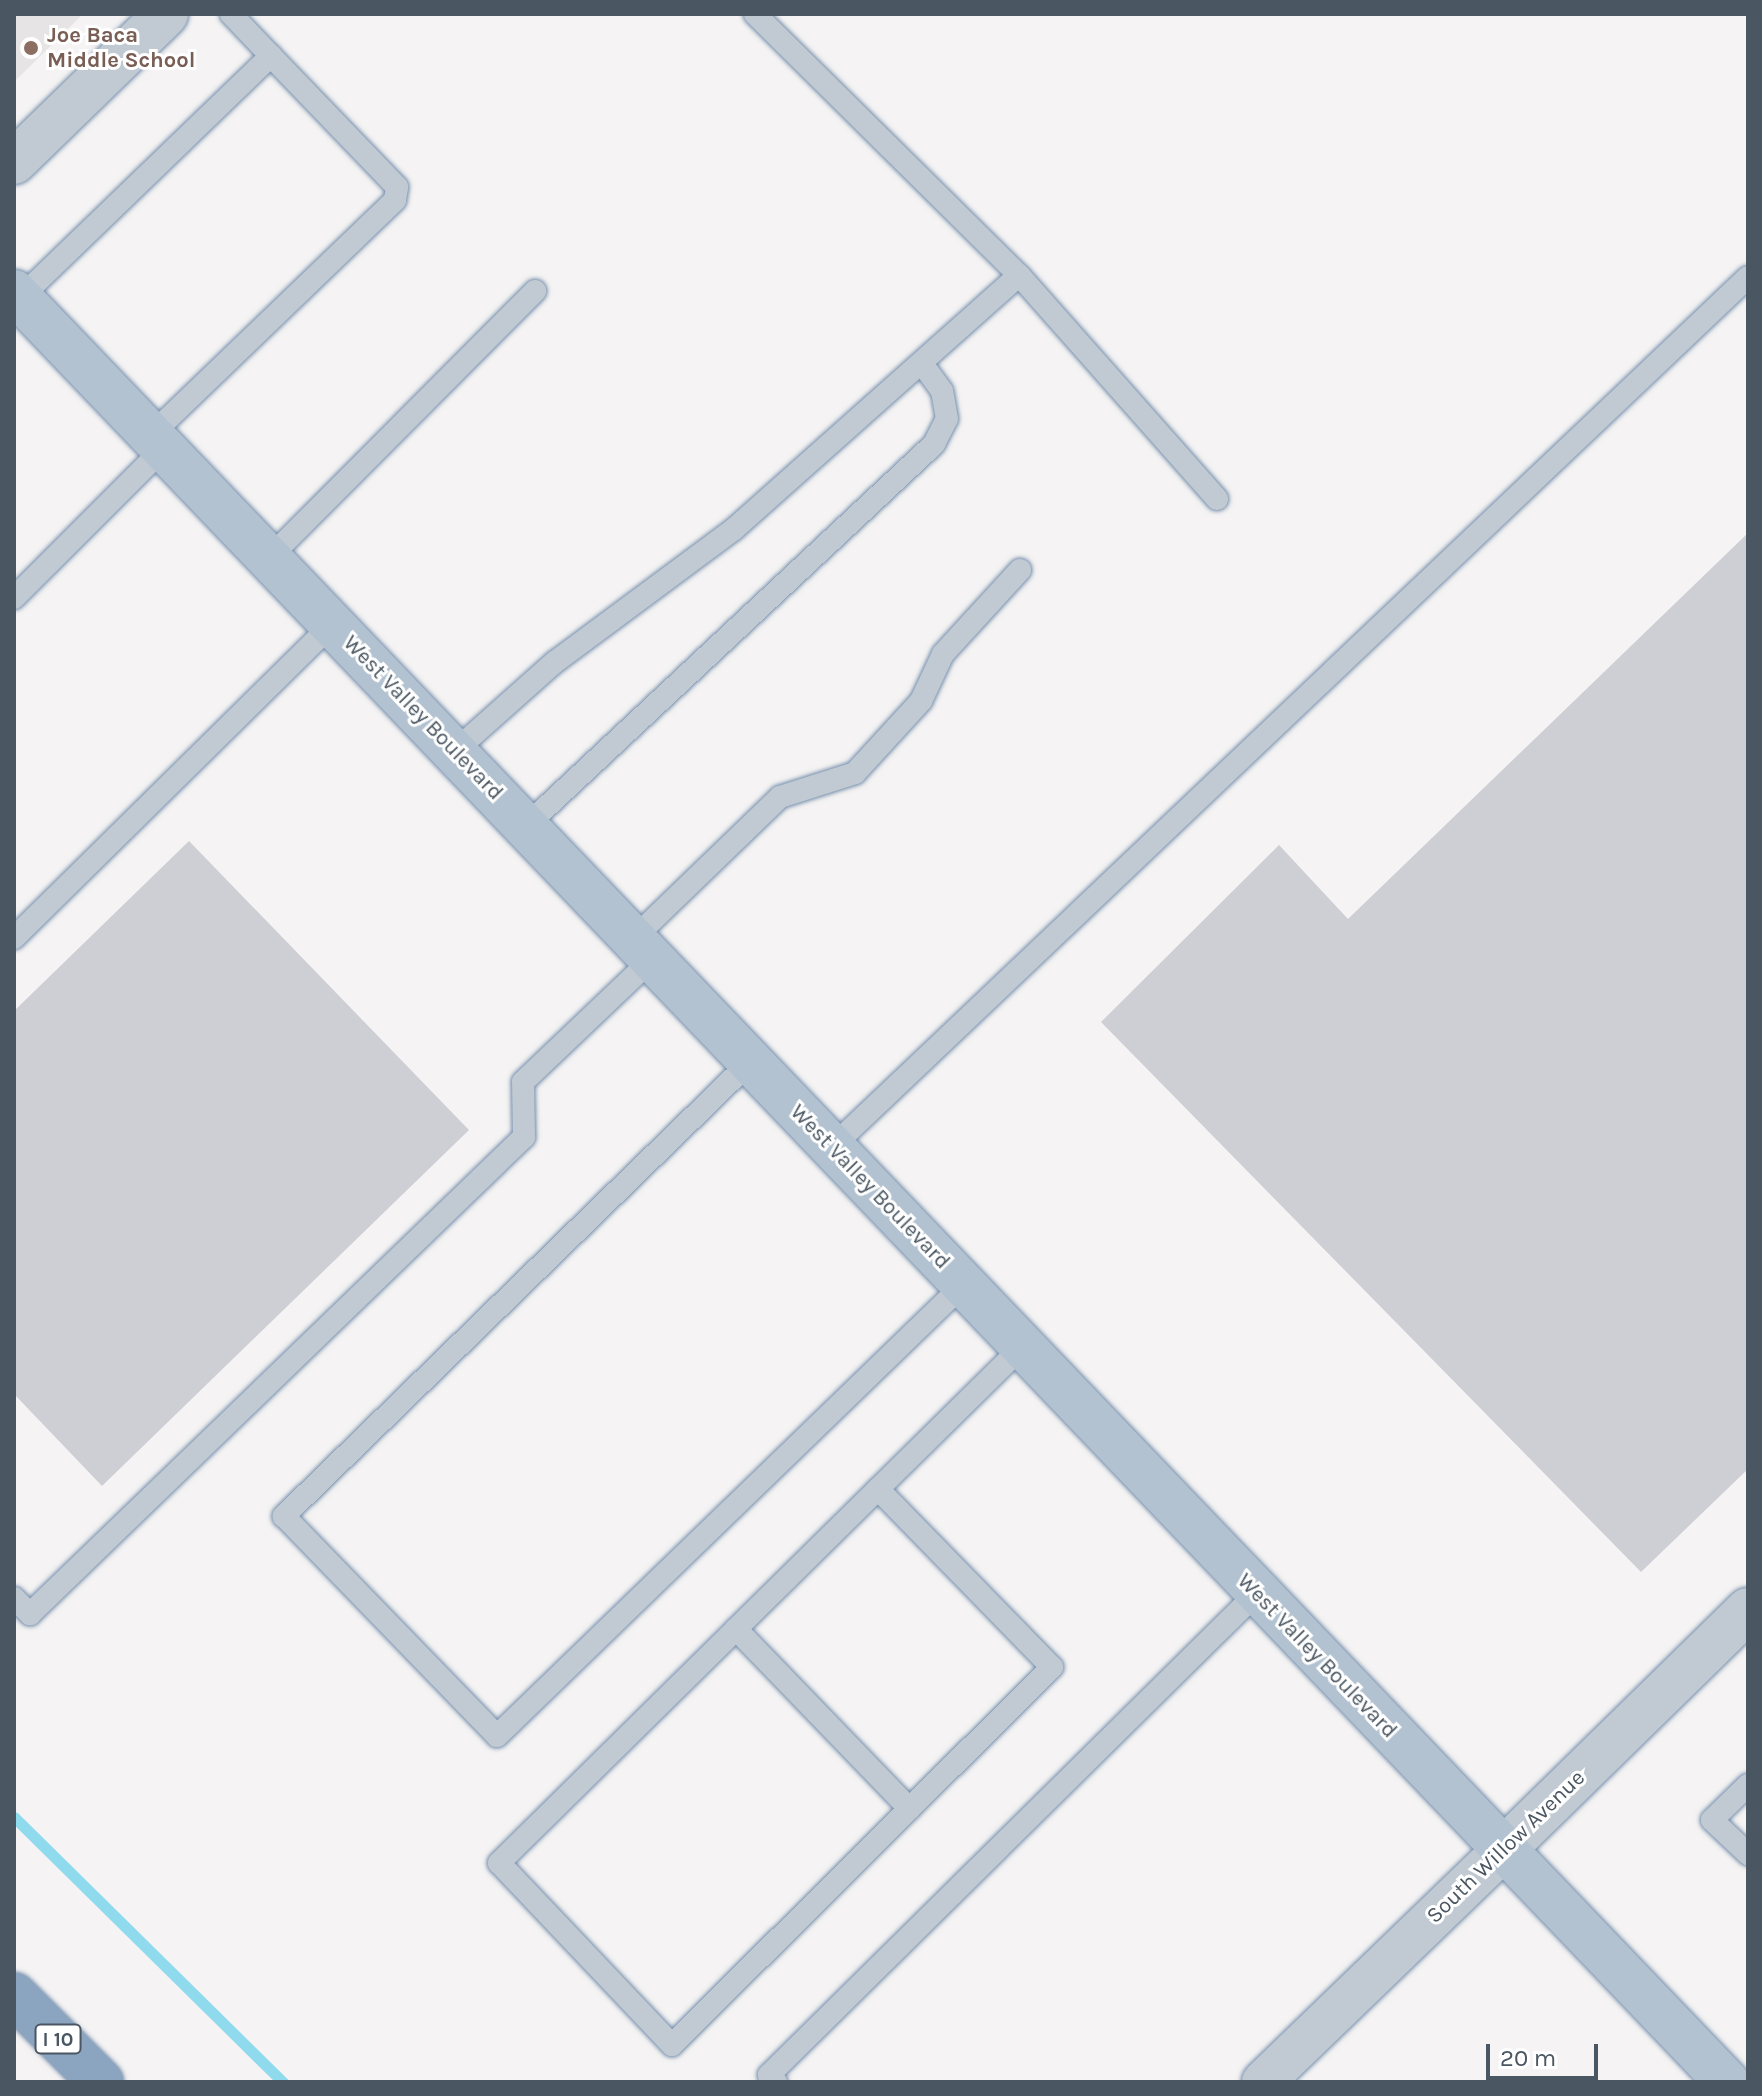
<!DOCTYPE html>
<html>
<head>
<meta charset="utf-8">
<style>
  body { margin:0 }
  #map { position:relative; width:1762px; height:2096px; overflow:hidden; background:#f5f3f3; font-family:Karla,sans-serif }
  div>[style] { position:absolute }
  .education>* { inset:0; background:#e6e4e5 }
  .stream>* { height:11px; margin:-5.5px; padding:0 5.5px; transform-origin:5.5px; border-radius:5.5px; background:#90daee }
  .building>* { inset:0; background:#cdcfd5 }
  .roads { filter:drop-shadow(0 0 2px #7690ad) drop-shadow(0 0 2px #7690ad) }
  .service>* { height:22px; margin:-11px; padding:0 11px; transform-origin:11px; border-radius:11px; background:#c1cad2 }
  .minor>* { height:42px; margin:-21px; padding:0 21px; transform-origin:21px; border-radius:21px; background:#c1cad2 }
  .tertiary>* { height:44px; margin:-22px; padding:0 22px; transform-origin:22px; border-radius:22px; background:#c1cad2 }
  .primary>* { height:44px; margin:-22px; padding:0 22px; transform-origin:22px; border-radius:22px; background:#b3c2d1 }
  .motorway>* { height:44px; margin:-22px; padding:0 22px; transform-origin:22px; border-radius:22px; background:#8ba5c1 }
  .dots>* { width:22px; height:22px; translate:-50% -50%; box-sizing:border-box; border:4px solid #fff; border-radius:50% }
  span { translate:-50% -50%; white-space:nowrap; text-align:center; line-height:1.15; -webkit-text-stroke:6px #fff; paint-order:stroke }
  .shield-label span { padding:2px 6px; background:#fff; border:2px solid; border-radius:6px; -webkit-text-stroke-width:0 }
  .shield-label { font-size:20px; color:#4a5661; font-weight:700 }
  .education-label { font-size:22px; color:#785e54; font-weight:700 }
  .left { translate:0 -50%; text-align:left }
  .street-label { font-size:22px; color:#4a5661 }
  .frame { position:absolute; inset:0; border:16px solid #4a5661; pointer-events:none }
  .scale { position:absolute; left:1486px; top:2044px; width:112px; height:36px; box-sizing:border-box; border:4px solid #4a5661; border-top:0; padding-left:10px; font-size:24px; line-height:28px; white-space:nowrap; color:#4a5661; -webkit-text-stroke:6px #fff; paint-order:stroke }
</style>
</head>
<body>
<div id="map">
  <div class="education">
    <i style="clip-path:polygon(14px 14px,83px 14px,14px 82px)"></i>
  </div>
  <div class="stream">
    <i style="left:14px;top:1817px;width:378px;rotate:44.6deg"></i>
  </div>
  <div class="building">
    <i style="clip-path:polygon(1748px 533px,1748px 1469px,1641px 1572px,1101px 1022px,1279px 845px,1348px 919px)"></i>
    <i style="clip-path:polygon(189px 841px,469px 1130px,102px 1486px,14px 1394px,14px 1011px)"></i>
  </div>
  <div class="roads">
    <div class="service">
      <i style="left:755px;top:14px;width:371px;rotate:44.7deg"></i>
      <i style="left:20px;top:298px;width:349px;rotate:-44deg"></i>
      <i style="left:271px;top:56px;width:58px;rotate:-133.6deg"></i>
      <i style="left:152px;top:434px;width:337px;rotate:-43.9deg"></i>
      <i style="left:395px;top:200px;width:13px;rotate:-81deg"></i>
      <i style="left:397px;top:187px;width:182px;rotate:-133.9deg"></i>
      <i style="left:269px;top:558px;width:377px;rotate:-45.1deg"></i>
      <i style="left:14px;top:598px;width:214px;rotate:-45deg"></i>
      <i style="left:455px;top:751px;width:134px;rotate:-41.7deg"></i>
      <i style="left:555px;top:662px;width:222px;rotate:-36.6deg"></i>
      <i style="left:733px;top:530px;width:383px;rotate:-41.7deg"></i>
      <i style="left:1019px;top:275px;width:299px;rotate:48.5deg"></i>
      <i style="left:526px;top:826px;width:559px;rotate:-43.11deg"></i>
      <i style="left:934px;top:444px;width:28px;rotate:-63deg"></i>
      <i style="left:947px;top:419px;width:28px;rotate:-100deg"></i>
      <i style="left:942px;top:391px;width:32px;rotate:-126deg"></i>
      <i style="left:14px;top:938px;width:447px;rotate:-44.6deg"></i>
      <i style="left:633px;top:939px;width:204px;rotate:-44deg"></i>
      <i style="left:780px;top:797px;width:79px;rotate:-17.7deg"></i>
      <i style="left:855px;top:773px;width:98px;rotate:-47.5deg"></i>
      <i style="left:921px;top:701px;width:52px;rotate:-64.9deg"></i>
      <i style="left:943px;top:654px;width:114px;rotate:-47.5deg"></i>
      <i style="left:750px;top:1062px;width:651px;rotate:135.75deg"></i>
      <i style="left:284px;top:1516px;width:306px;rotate:45.9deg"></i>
      <i style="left:497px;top:1736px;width:649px;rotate:-44.06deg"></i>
      <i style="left:832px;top:1147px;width:1263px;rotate:-43.52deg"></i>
      <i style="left:878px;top:1489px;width:249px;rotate:45.7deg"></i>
      <i style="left:1052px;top:1667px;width:536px;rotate:135.15deg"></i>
      <i style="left:672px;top:2045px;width:251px;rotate:-133.5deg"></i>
      <i style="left:499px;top:1863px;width:333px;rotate:-44.6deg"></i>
      <i style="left:736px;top:1629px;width:199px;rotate:-44.6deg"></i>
      <i style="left:878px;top:1489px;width:202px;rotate:-44.6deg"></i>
      <i style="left:14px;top:1598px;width:23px;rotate:45deg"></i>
      <i style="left:30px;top:1614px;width:687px;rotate:-44deg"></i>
      <i style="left:524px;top:1137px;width:55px;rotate:-91deg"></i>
      <i style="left:523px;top:1082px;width:178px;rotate:-43.6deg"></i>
      <i style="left:736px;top:1629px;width:250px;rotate:46deg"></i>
      <i style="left:1748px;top:1785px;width:50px;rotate:135.8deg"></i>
      <i style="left:1712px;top:1820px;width:50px;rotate:43.4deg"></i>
      <i style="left:776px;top:2082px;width:10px;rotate:-135deg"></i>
      <i style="left:769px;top:2075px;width:686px;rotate:-44.65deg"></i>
    </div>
    <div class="minor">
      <i style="left:1263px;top:2082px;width:334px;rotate:-44deg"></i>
    </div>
    <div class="tertiary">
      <i style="left:14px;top:162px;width:212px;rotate:-44.2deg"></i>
      <i style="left:1503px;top:1850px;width:343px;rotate:-44.4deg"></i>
    </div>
    <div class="primary">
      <i style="left:14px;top:292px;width:2478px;rotate:46.26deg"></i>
    </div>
    <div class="motorway">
      <i style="left:14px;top:1995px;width:123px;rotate:45deg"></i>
    </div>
  </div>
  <div class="dots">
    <i style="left:31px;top:48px;background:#8d6e63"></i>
  </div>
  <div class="shield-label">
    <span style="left:58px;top:2039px">I 10</span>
  </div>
  <div class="education-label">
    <span class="left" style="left:47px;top:48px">Joe Baca<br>Middle School</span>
  </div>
  <div class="street-label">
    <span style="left:423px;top:718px;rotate:46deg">West Valley Boulevard</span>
    <span style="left:870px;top:1187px;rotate:46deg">West Valley Boulevard</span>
    <span style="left:1317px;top:1656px;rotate:46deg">West Valley Boulevard</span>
    <span style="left:1506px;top:1847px;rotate:-44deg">South Willow Avenue</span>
  </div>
  <div class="frame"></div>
  <div class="scale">20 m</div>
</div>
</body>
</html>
